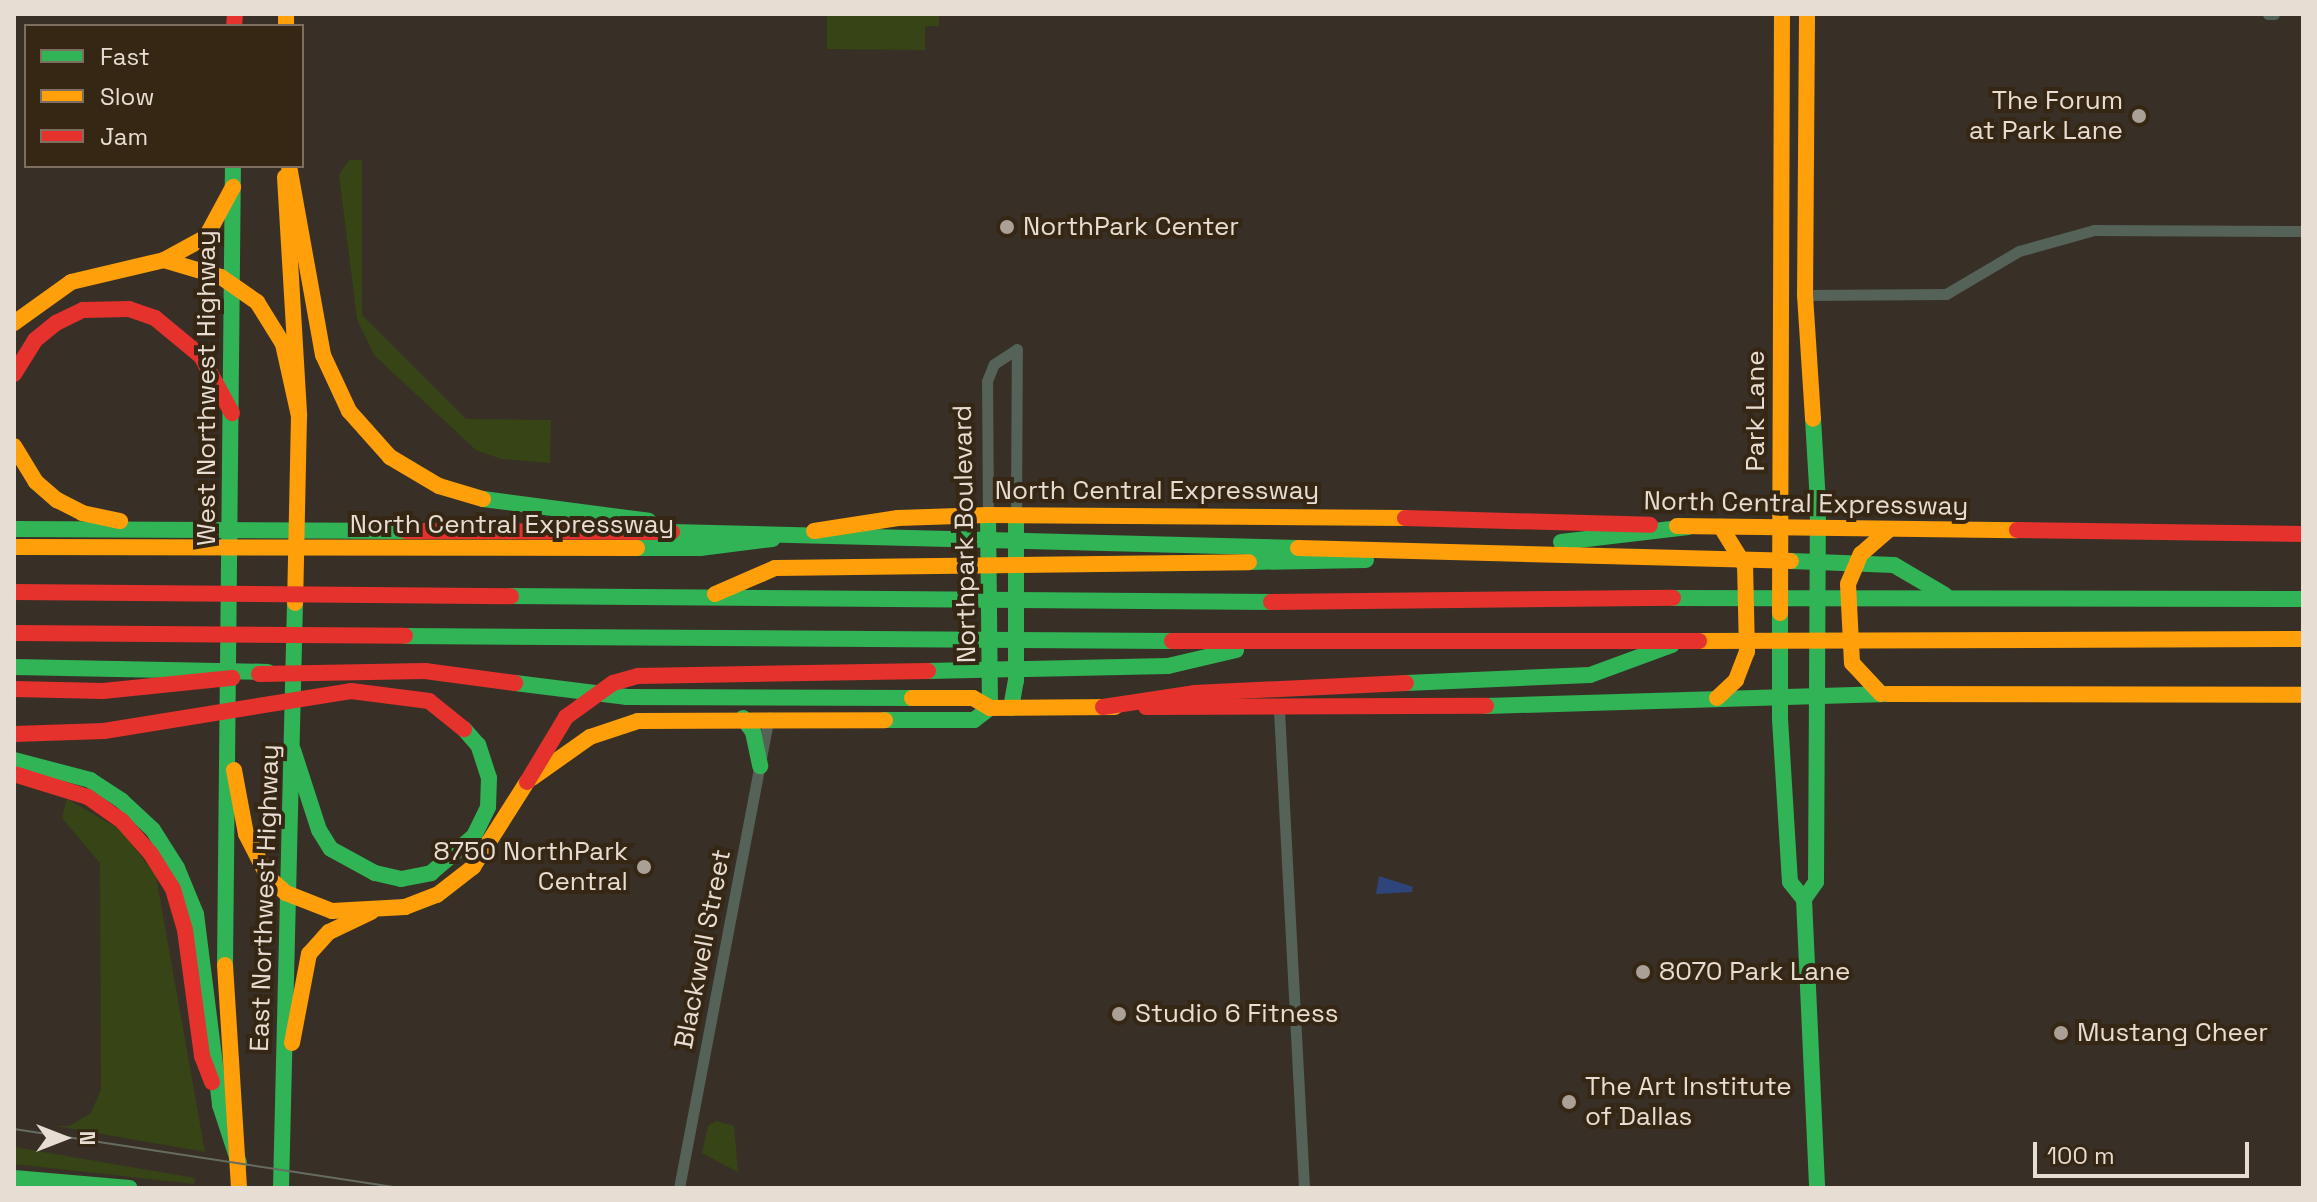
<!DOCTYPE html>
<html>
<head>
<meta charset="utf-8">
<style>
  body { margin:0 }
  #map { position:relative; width:2317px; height:1202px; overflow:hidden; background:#383027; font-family:"Space Grotesk",sans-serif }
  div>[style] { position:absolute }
  .green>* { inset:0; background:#374416 }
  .water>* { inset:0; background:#2e457b }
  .street>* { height:11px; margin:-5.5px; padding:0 5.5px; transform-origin:5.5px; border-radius:5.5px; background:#556258 }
  .fast>* { height:16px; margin:-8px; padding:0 8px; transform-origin:8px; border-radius:8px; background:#30b455 }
  .slow>* { height:16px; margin:-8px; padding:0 8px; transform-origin:8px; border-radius:8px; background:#ff9f0a }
  .jam>* { height:16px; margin:-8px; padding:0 8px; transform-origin:8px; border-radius:8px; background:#e5322d }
  .tram>* { height:2px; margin:-1px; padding:0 1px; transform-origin:1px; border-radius:1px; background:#676c63 }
  .dots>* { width:22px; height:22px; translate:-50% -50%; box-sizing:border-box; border:4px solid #362715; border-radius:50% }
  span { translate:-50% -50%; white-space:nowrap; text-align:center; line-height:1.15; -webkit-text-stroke:8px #362715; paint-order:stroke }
  .poi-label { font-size:26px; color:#e8ddd2 }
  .right { translate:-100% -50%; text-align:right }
  .left { translate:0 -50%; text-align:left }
  .street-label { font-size:26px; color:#e8ddd2 }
  .frame { position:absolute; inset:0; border:16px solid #e8ddd2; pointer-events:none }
  .legend { position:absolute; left:24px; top:24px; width:280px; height:144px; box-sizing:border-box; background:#362715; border:2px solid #7d7061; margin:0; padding:10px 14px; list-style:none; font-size:24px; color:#e8ddd2 }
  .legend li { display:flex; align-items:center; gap:16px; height:40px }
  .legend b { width:40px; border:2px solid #7d7061 }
  .north { position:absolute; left:24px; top:1098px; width:80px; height:80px; -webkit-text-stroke:6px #362715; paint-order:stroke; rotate:90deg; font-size:22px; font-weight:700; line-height:32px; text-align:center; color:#e8ddd2 }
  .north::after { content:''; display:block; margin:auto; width:28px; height:36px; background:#e8ddd2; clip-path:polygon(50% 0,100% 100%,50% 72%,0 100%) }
  .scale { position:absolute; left:2033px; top:1142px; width:216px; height:36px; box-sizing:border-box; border:4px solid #e8ddd2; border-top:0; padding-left:10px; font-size:24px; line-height:28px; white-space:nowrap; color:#e8ddd2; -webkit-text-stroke:6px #362715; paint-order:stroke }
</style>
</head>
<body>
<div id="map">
  <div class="green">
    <i style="clip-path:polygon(827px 14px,939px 14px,939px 26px,925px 26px,925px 50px,827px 49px)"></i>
    <i style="clip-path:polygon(349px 160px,362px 160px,362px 315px,466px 419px,551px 420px,550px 463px,501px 459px,476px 450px,374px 355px,357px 319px,339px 175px)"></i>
    <i style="clip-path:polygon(67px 799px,121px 830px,156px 876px,205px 1152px,56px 1126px,69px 1126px,91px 1113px,101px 1089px,100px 863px,62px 818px)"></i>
    <i style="clip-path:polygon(716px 1121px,734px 1126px,738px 1172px,702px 1153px,708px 1126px)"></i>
    <i style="clip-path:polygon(14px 1147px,195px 1178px,194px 1184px,14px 1164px)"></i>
  </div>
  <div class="water">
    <i style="clip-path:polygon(1379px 876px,1413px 887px,1412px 892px,1376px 894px)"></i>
  </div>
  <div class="street">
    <i style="left:2268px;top:14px;width:6px"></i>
    <i style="left:1805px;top:295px;width:141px;rotate:-0.4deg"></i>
    <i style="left:1946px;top:294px;width:85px;rotate:-30.5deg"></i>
    <i style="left:2019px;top:251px;width:78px;rotate:-15.6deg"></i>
    <i style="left:2094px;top:230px;width:209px;rotate:0.3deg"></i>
    <i style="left:988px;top:515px;width:134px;rotate:-90.4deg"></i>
    <i style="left:987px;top:381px;width:18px;rotate:-68deg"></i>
    <i style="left:994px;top:364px;width:27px;rotate:-33deg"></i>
    <i style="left:1016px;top:515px;width:166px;rotate:-89.7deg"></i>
    <i style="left:1279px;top:710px;width:479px;rotate:87deg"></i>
    <i style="left:679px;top:1188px;width:479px;rotate:-79.2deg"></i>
  </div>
  <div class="fast">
    <i style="left:483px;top:499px;width:167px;rotate:7.5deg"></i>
    <i style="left:988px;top:515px;width:193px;rotate:89.4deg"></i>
    <i style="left:14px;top:529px;width:392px;rotate:0.3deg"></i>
    <i style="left:672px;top:532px;width:626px;rotate:1.46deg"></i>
    <i style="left:1561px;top:542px;width:128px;rotate:-6.7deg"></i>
    <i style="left:637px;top:548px;width:63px"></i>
    <i style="left:700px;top:548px;width:73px;rotate:-7.1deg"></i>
    <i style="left:1791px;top:561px;width:103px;rotate:2.2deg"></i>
    <i style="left:1894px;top:565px;width:59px;rotate:30.5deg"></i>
    <i style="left:1249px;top:562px;width:117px;rotate:-1deg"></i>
    <i style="left:511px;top:596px;width:760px;rotate:0.45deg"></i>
    <i style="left:1673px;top:598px;width:630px;rotate:0.09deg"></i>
    <i style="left:1780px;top:613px;width:106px;rotate:90deg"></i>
    <i style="left:1780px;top:719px;width:163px;rotate:86.5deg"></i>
    <i style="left:1790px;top:882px;width:22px;rotate:51deg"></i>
    <i style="left:1804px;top:899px;width:289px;rotate:87.4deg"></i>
    <i style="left:405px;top:636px;width:767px;rotate:0.37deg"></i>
    <i style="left:14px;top:667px;width:254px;rotate:1.1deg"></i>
    <i style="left:928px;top:671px;width:240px;rotate:-1.2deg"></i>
    <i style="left:1168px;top:666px;width:70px;rotate:-13.2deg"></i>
    <i style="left:515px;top:683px;width:113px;rotate:7.1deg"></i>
    <i style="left:627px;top:697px;width:285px;rotate:0.2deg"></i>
    <i style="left:1406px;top:683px;width:184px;rotate:-2.5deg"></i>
    <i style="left:1590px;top:675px;width:87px;rotate:-20.1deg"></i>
    <i style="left:1486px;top:706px;width:402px;rotate:-1.7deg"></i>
    <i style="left:1011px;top:708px;width:27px;rotate:-80deg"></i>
    <i style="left:1016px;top:681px;width:166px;rotate:-90deg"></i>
    <i style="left:743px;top:718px;width:17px;rotate:54deg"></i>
    <i style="left:753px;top:732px;width:35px;rotate:78deg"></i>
    <i style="left:885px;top:720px;width:89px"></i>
    <i style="left:974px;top:720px;width:20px;rotate:-37deg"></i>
    <i style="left:293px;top:750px;width:84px;rotate:72deg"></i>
    <i style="left:319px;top:830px;width:22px;rotate:58deg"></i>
    <i style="left:331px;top:849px;width:50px;rotate:28.6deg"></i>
    <i style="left:375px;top:873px;width:27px;rotate:13deg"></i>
    <i style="left:401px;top:879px;width:31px;rotate:-11deg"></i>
    <i style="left:431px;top:873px;width:57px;rotate:-40.7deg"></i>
    <i style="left:474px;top:836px;width:32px;rotate:-64deg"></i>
    <i style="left:488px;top:807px;width:29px;rotate:-88deg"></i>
    <i style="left:489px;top:778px;width:35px;rotate:-108deg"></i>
    <i style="left:478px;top:745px;width:21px;rotate:-131deg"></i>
    <i style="left:14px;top:760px;width:79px;rotate:14.7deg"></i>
    <i style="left:90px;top:780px;width:38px;rotate:33deg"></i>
    <i style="left:122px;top:801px;width:42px;rotate:43.1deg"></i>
    <i style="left:153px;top:830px;width:45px;rotate:57.7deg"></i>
    <i style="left:177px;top:868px;width:50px;rotate:67.6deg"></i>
    <i style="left:196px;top:914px;width:193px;rotate:82.8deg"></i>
    <i style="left:220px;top:1105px;width:61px;rotate:71.9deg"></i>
    <i style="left:1804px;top:899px;width:21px;rotate:-55deg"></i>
    <i style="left:1816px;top:882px;width:379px;rotate:-89.7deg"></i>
    <i style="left:1818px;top:503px;width:84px;rotate:-93.4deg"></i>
    <i style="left:225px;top:965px;width:799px;rotate:-89.43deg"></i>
    <i style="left:14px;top:1178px;width:116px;rotate:4.9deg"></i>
    <i style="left:281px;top:1188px;width:585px;rotate:-88.63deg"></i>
  </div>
  <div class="slow">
    <i style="left:286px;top:14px;width:12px;rotate:90deg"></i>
    <i style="left:1807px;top:14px;width:281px;rotate:90.4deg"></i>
    <i style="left:1805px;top:295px;width:124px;rotate:86.3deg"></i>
    <i style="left:289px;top:166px;width:192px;rotate:79.8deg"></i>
    <i style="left:323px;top:355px;width:62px;rotate:65.1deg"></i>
    <i style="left:349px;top:411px;width:62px;rotate:48.3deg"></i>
    <i style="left:390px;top:457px;width:57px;rotate:30.6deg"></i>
    <i style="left:439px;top:486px;width:46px;rotate:16.5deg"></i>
    <i style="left:285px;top:177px;width:239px;rotate:86.6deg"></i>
    <i style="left:299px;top:416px;width:187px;rotate:91.2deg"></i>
    <i style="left:164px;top:260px;width:59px;rotate:16.6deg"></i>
    <i style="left:221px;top:277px;width:44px;rotate:34.8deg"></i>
    <i style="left:257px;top:302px;width:49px;rotate:58.2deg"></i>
    <i style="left:283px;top:344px;width:74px;rotate:77.5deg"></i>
    <i style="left:14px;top:323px;width:70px;rotate:-35.7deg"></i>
    <i style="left:71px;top:282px;width:96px;rotate:-13.3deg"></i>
    <i style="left:164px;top:260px;width:48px;rotate:-28.7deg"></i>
    <i style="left:206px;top:237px;width:57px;rotate:-61.6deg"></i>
    <i style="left:14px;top:446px;width:42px;rotate:58.6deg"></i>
    <i style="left:36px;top:482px;width:28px;rotate:41deg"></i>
    <i style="left:57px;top:500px;width:28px;rotate:27deg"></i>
    <i style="left:82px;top:513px;width:39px;rotate:12deg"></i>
    <i style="left:1677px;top:526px;width:340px;rotate:0.7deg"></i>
    <i style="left:814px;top:531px;width:85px;rotate:-8.8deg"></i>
    <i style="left:898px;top:518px;width:90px;rotate:-1.9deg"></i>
    <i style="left:988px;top:515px;width:417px;rotate:0.4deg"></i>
    <i style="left:14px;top:547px;width:623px;rotate:0.09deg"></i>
    <i style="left:1298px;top:548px;width:493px;rotate:1.5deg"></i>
    <i style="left:715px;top:594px;width:65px;rotate:-23.4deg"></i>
    <i style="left:775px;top:568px;width:474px;rotate:-0.7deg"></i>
    <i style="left:1780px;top:613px;width:599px;rotate:-89.81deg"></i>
    <i style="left:1699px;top:641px;width:604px;rotate:-0.19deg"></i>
    <i style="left:1881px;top:694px;width:42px;rotate:-133.1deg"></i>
    <i style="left:1852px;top:663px;width:79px;rotate:-92.9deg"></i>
    <i style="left:1848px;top:584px;width:33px;rotate:-67deg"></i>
    <i style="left:1861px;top:554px;width:38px;rotate:-41deg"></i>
    <i style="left:1888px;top:694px;width:415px;rotate:0.1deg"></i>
    <i style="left:912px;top:698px;width:61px"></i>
    <i style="left:973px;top:698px;width:20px;rotate:30deg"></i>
    <i style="left:990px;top:708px;width:125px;rotate:-0.5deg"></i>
    <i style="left:1717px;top:698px;width:26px;rotate:-43deg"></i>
    <i style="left:1736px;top:680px;width:30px;rotate:-69deg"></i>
    <i style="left:1747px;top:652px;width:86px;rotate:-91.3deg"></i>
    <i style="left:1745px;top:566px;width:46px;rotate:-121.6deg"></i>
    <i style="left:234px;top:770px;width:65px;rotate:79.4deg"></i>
    <i style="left:246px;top:834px;width:48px;rotate:62.9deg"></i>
    <i style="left:268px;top:877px;width:24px;rotate:42deg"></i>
    <i style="left:286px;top:893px;width:49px;rotate:21.4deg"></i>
    <i style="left:332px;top:911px;width:73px;rotate:-3.1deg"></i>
    <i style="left:405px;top:907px;width:34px;rotate:-21deg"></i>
    <i style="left:437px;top:895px;width:46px;rotate:-37.9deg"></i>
    <i style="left:473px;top:867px;width:101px;rotate:-57.6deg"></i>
    <i style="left:532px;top:778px;width:71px;rotate:-35.3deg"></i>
    <i style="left:590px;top:737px;width:51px;rotate:-18.4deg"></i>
    <i style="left:638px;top:721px;width:247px;rotate:-0.2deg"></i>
    <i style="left:225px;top:965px;width:223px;rotate:86.4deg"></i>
    <i style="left:292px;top:1043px;width:91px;rotate:-79.2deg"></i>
    <i style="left:309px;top:954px;width:30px;rotate:-48deg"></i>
    <i style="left:329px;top:932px;width:47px;rotate:-25.5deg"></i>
  </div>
  <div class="jam">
    <i style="left:234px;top:26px;width:12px;rotate:-85deg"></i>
    <i style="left:14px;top:374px;width:40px;rotate:-58deg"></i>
    <i style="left:35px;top:340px;width:27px;rotate:-39deg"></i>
    <i style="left:56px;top:323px;width:30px;rotate:-26deg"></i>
    <i style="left:83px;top:310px;width:46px;rotate:-1.2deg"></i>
    <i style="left:129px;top:309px;width:28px;rotate:19deg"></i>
    <i style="left:155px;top:318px;width:60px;rotate:39.6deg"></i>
    <i style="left:201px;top:356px;width:65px;rotate:61.5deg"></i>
    <i style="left:1405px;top:518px;width:245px;rotate:1.6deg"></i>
    <i style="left:2017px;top:530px;width:286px;rotate:0.8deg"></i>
    <i style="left:406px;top:531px;width:266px;rotate:0.2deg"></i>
    <i style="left:14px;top:592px;width:497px;rotate:0.5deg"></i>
    <i style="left:1271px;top:602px;width:402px;rotate:-0.6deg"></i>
    <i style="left:14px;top:633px;width:391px;rotate:0.4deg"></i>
    <i style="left:1172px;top:641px;width:527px"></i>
    <i style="left:259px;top:674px;width:166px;rotate:-1deg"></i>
    <i style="left:425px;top:671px;width:91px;rotate:7.6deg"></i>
    <i style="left:14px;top:689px;width:89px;rotate:1.3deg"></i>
    <i style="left:103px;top:691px;width:130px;rotate:-5.8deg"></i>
    <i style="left:1103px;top:707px;width:92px;rotate:-8.7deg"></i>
    <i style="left:1194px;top:693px;width:212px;rotate:-2.7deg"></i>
    <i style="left:1146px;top:707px;width:340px;rotate:-0.2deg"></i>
    <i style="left:14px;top:734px;width:90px;rotate:-1.9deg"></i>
    <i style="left:104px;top:731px;width:250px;rotate:-9.2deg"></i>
    <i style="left:351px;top:691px;width:79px;rotate:7.3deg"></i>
    <i style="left:429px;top:701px;width:45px;rotate:38.7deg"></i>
    <i style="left:14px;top:774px;width:77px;rotate:17.3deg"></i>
    <i style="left:88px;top:797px;width:42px;rotate:35.2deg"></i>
    <i style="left:122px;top:821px;width:44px;rotate:48.7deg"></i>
    <i style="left:151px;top:854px;width:41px;rotate:57.8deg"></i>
    <i style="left:173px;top:889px;width:43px;rotate:73.7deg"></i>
    <i style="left:185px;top:930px;width:127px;rotate:82.3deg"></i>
    <i style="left:202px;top:1056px;width:28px;rotate:69deg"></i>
    <i style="left:527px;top:782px;width:76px;rotate:-59deg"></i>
    <i style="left:566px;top:717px;width:58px;rotate:-35.9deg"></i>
    <i style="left:613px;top:683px;width:26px;rotate:-16deg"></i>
    <i style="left:638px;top:676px;width:290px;rotate:-1deg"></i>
  </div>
  <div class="tram">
    <i style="left:14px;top:1129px;width:389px;rotate:8.7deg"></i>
  </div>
  <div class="dots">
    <i style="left:2139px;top:116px;background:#aaa096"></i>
    <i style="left:1007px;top:227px;background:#aaa096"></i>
    <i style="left:644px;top:867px;background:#aaa096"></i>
    <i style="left:1643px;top:972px;background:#aaa096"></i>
    <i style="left:1119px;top:1014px;background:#aaa096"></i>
    <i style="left:2061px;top:1033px;background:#aaa096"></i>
    <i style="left:1569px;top:1102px;background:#aaa096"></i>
  </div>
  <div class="poi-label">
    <span class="right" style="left:2123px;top:116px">The Forum<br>at Park Lane</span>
    <span class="left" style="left:1023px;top:227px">NorthPark Center</span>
    <span class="right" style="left:628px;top:867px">8750 NorthPark<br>Central</span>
    <span class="left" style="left:1659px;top:972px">8070 Park Lane</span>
    <span class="left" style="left:1135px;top:1014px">Studio 6 Fitness</span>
    <span class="left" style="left:2077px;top:1033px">Mustang Cheer</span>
    <span class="left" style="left:1585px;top:1102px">The Art Institute<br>of Dallas</span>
  </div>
  <div class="street-label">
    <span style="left:207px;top:388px;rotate:-90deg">West Northwest Highway</span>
    <span style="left:1756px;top:411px;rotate:-90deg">Park Lane</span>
    <span style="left:1157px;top:491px">North Central Expressway</span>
    <span style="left:1806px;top:504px;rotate:1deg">North Central Expressway</span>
    <span style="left:512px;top:525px">North Central Expressway</span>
    <span style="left:965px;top:534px;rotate:-91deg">Northpark Boulevard</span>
    <span style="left:265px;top:898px;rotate:-88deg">East Northwest Highway</span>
    <span style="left:703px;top:949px;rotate:-79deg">Blackwell Street</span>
  </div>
  <div class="frame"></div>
  <ul class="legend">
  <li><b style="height:10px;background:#30b455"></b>Fast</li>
  <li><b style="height:10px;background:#ff9f0a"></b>Slow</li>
  <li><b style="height:10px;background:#e5322d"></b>Jam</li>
  </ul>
  <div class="north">N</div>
  <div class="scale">100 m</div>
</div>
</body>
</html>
